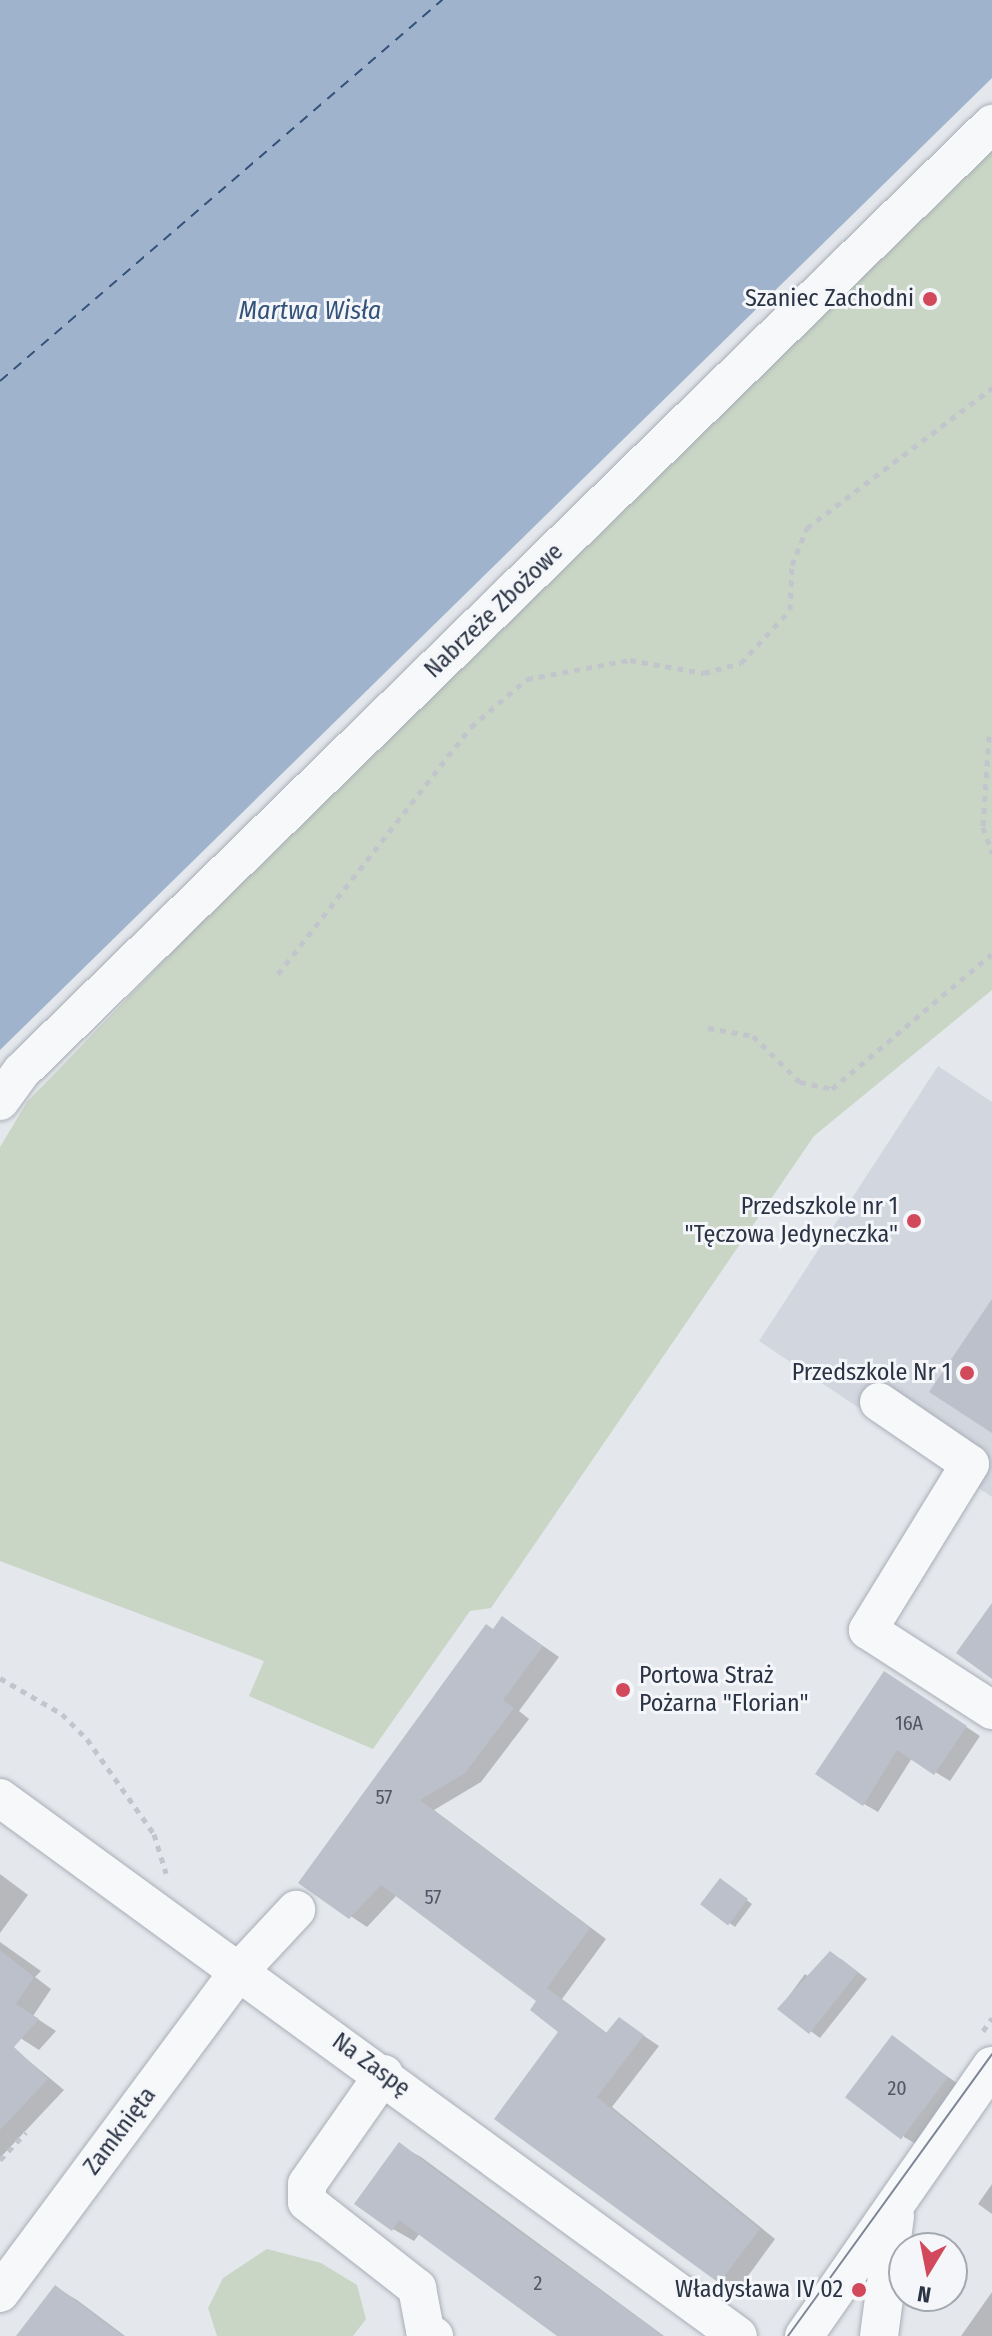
<!DOCTYPE html>
<html>
<head>
<meta charset="utf-8">
<style>
  body { margin:0 }
  #map { position:relative; width:992px; height:2336px; overflow:hidden; background:#e4e7ec; font-family:"Fira Sans Condensed",sans-serif }
  div>[style] { position:absolute }
  .built>* { inset:0; background:#d2d6de }
  .green>* { inset:0; background:#c9d6c5 }
  .water>* { inset:0; background:#9fb4cc }
  .shadow>* { inset:0; background:#0003 }
  .ferry>* { height:2px; margin-top:-1px; transform-origin:0; background:repeating-linear-gradient(90deg,#34527a 0 10px,transparent 0 18px) }
  .building>* { inset:0; background:#bbc0ca; transform-origin:0 0 }
  .path>* { height:5px; margin-top:-2.5px; transform-origin:0; background:repeating-linear-gradient(90deg,#c2c5cb 0 6px,transparent 0 12px) }
  .roads { filter:drop-shadow(0 0 2px #a9aeb7) drop-shadow(0 0 2px #a9aeb7) }
  .minor>* { height:38px; margin:-19px; padding:0 19px; transform-origin:19px; border-radius:19px; background:#f7f8fa }
  .tram>* { height:2px; margin:-1px; padding:0 1px; transform-origin:1px; border-radius:1px; background:#7d8696 }
  .dots>* { width:22px; height:22px; translate:-50% -50%; box-sizing:border-box; border:4px solid #f4f6f9; border-radius:50% }
  span { translate:-50% -50%; white-space:nowrap; text-align:center; line-height:1.15; -webkit-text-stroke:6px #f4f6f9; paint-order:stroke }
  .number-label { font-size:20px; color:#4f5766 }
  .number-label span { -webkit-text-stroke-width:0 }
  .poi-label { font-size:24px; color:#2b3445 }
  .right { translate:-100% -50%; text-align:right }
  .left { translate:0 -50%; text-align:left }
  .street-label { font-size:24px; color:#2b3445 }
  .water-label { font-size:26px; color:#34527a; font-style:italic }
  .north { position:absolute; left:888px; top:2232px; width:80px; height:80px; box-sizing:border-box; background:#f4f6f9; border:2px solid #a4a8b1; border-radius:50%; rotate:190deg; font-size:22px; font-weight:700; line-height:32px; text-align:center; color:#2b3445 }
  .north::after { content:''; display:block; margin:auto; width:28px; height:36px; background:#d1495b; clip-path:polygon(50% 0,100% 100%,50% 72%,0 100%) }
</style>
</head>
<body>
<div id="map">
  <div class="built">
    <i style="clip-path:polygon(938px 1066px,992px 1102px,992px 1497px,759px 1341px)"></i>
  </div>
  <div class="green">
    <i style="clip-path:polygon(992px 146px,992px 990px,814px 1136px,491px 1608px,470px 1611px,373px 1749px,249px 1696px,264px 1661px,0 1561px,0 1147px,27px 1102px,230px 892px)"></i>
    <i style="clip-path:polygon(267px 2249px,321px 2263px,357px 2285px,366px 2319px,353px 2336px,217px 2336px,208px 2308px,223px 2278px)"></i>
  </div>
  <div class="water">
    <i style="clip-path:polygon(0 0,992px 0,992px 78px,0 1050px)"></i>
  </div>
  <div class="shadow">
    <i style="clip-path:polygon(503px 1618px,559px 1657px,519px 1711px,529px 1719px,481px 1782px,434px 1810px,606px 1939px,562px 1999px,608px 2034px,619px 2019px,659px 2046px,612px 2107px,775px 2239px,737px 2291px,497px 2119px,560px 2031px,539px 2000px,397px 1895px,367px 1927px,300px 1882px,486px 1627px,494px 1631px)"></i>
    <i style="clip-path:polygon(899px 1682px,980px 1736px,950px 1781px,912px 1758px,878px 1812px,864px 1804px)"></i>
    <i style="clip-path:polygon(0 1874px,28px 1895px,0 1933px)"></i>
    <i style="clip-path:polygon(725px 1884px,752px 1904px,735px 1927px,703px 1904px)"></i>
    <i style="clip-path:polygon(0 1942px,41px 1971px,35px 1977px,51px 1989px,33px 2016px,56px 2031px,39px 2050px,0 2025px)"></i>
    <i style="clip-path:polygon(841px 1959px,867px 1979px,820px 2038px,780px 2008px,805px 1974px,812px 1979px)"></i>
    <i style="clip-path:polygon(892px 2038px,964px 2088px,921px 2147px,904px 2137px)"></i>
    <i style="clip-path:polygon(17px 2051px,64px 2090px,0 2158px,0 2069px)"></i>
    <i style="clip-path:polygon(399px 2145px,421px 2157px,664px 2336px,561px 2336px,420px 2233px,414px 2241px,393px 2229px)"></i>
    <i style="clip-path:polygon(992px 2184px,992px 2214px,978px 2204px)"></i>
    <i style="clip-path:polygon(55px 2287px,77px 2300px,125px 2336px,19px 2336px)"></i>
    <i style="clip-path:polygon(992px 2292px,992px 2336px,961px 2336px)"></i>
  </div>
  <div class="ferry">
    <i style="left:0;top:381px;width:584px;rotate:-40.76deg"></i>
  </div>
  <div class="building">
    <i style="clip-path:polygon(992px 1299px,992px 1433px,929px 1392px)"></i>
    <i style="clip-path:polygon(992px 1603px,992px 1679px,956px 1653px)"></i>
    <i style="clip-path:polygon(502px 1616px,543px 1646px,503px 1700px,514px 1708px,465px 1773px,420px 1800px,590px 1928px,547px 1988px,606px 2033px,619px 2017px,644px 2035px,597px 2097px,760px 2229px,719px 2283px,494px 2119px,558px 2032px,530px 2010px,536px 2001px,381px 1885px,349px 1919px,298px 1883px,486px 1624px,493px 1629px)"></i>
    <i style="clip-path:polygon(884px 1671px,967px 1726px,934px 1775px,897px 1750px,863px 1806px,815px 1774px)"></i>
    <i style="left:720px;top:1878px;width:35px;height:33px;rotate:37deg"></i>
    <i style="clip-path:polygon(0 1950px,34px 1977px,16px 2004px,39px 2019px,14px 2047px,48px 2079px,0 2130px)"></i>
    <i style="clip-path:polygon(830px 1951px,858px 1972px,809px 2034px,777px 2009px)"></i>
    <i style="left:892px;top:2035px;width:70px;height:78px;rotate:37deg"></i>
    <i style="clip-path:polygon(399px 2142px,457px 2186px,663px 2336px,557px 2336px,399px 2220px,392px 2231px,354px 2204px)"></i>
    <i style="clip-path:polygon(55px 2285px,123px 2336px,16px 2336px)"></i>
  </div>
  <div class="path">
    <i style="left:989px;top:736px;width:91px;rotate:93.8deg"></i>
    <i style="left:983px;top:827px;width:28px;rotate:71deg"></i>
    <i style="left:278px;top:974px;width:313px;rotate:-52deg"></i>
    <i style="left:471px;top:727px;width:74px;rotate:-40.6deg"></i>
    <i style="left:527px;top:679px;width:105px;rotate:-10.5deg"></i>
    <i style="left:630px;top:660px;width:75px;rotate:10deg"></i>
    <i style="left:704px;top:673px;width:38px;rotate:-15deg"></i>
    <i style="left:741px;top:663px;width:72px;rotate:-47.2deg"></i>
    <i style="left:790px;top:610px;width:45px;rotate:-87.5deg"></i>
    <i style="left:792px;top:565px;width:40px;rotate:-68deg"></i>
    <i style="left:807px;top:528px;width:232px;rotate:-37.1deg"></i>
    <i style="left:708px;top:1028px;width:46px;rotate:10.1deg"></i>
    <i style="left:753px;top:1036px;width:66px;rotate:44.4deg"></i>
    <i style="left:800px;top:1082px;width:33px;rotate:12deg"></i>
    <i style="left:832px;top:1089px;width:209px;rotate:-40.2deg"></i>
    <i style="left:0;top:1678px;width:72px;rotate:30.1deg"></i>
    <i style="left:62px;top:1714px;width:35px;rotate:45deg"></i>
    <i style="left:87px;top:1739px;width:116px;rotate:54.8deg"></i>
    <i style="left:154px;top:1834px;width:41px;rotate:72.9deg"></i>
    <i style="left:983px;top:2031px;width:16px;rotate:-55deg"></i>
    <i style="left:0;top:2160px;width:38px;rotate:-47deg"></i>
  </div>
  <div class="roads">
    <div class="minor">
      <i style="left:0;top:1101px;width:37px;rotate:-54deg"></i>
      <i style="left:22px;top:1071px;width:1356px;rotate:-44.31deg"></i>
      <i style="left:879px;top:1402px;width:110px;rotate:34.3deg"></i>
      <i style="left:970px;top:1464px;width:195px;rotate:121.6deg"></i>
      <i style="left:868px;top:1630px;width:148px;rotate:32.8deg"></i>
      <i style="left:0;top:1798px;width:913px;rotate:36.09deg"></i>
      <i style="left:384px;top:2074px;width:134px;rotate:125deg"></i>
      <i style="left:307px;top:2184px;width:18px;rotate:90deg"></i>
      <i style="left:307px;top:2202px;width:140px;rotate:38deg"></i>
      <i style="left:417px;top:2288px;width:43px;rotate:79.2deg"></i>
      <i style="left:425px;top:2330px;width:11px;rotate:34deg"></i>
      <i style="left:0;top:2293px;width:404px;rotate:-53.4deg"></i>
      <i style="left:241px;top:1969px;width:81px;rotate:-47deg"></i>
      <i style="left:804px;top:2336px;width:329px;rotate:-55.2deg"></i>
      <i style="left:879px;top:2336px;width:121px;rotate:-82.4deg"></i>
    </div>
  </div>
  <div class="tram">
    <i style="left:788px;top:2336px;width:348px;rotate:-54.1deg"></i>
  </div>
  <div class="dots">
    <i style="left:930px;top:299px;background:#d1495b"></i>
    <i style="left:914px;top:1221px;background:#d1495b"></i>
    <i style="left:967px;top:1373px;background:#d1495b"></i>
    <i style="left:623px;top:1690px;background:#d1495b"></i>
    <i style="left:859px;top:2290px;background:#d1495b"></i>
  </div>
  <div class="number-label">
    <span style="left:909px;top:1723px">16A</span>
    <span style="left:384px;top:1797px">57</span>
    <span style="left:433px;top:1897px">57</span>
    <span style="left:897px;top:2088px">20</span>
    <span style="left:538px;top:2283px">2</span>
  </div>
  <div class="poi-label">
    <span class="right" style="left:914px;top:299px">Szaniec Zachodni</span>
    <span class="right" style="left:898px;top:1221px">Przedszkole nr 1<br>"Tęczowa Jedyneczka"</span>
    <span class="right" style="left:951px;top:1373px">Przedszkole Nr 1</span>
    <span class="left" style="left:639px;top:1690px">Portowa Straż<br>Pożarna "Florian"</span>
    <span class="right" style="left:843px;top:2290px">Władysława IV 02</span>
  </div>
  <div class="street-label">
    <span style="left:494px;top:611px;rotate:-44deg">Nabrzeże Zbożowe</span>
    <span style="left:371px;top:2065px;rotate:36deg">Na Zaspę</span>
    <span style="left:120px;top:2131px;rotate:-53deg">Zamknięta</span>
  </div>
  <div class="water-label">
    <span style="left:310px;top:311px">Martwa Wisła</span>
  </div>
  <div class="north">N</div>
</div>
</body>
</html>
